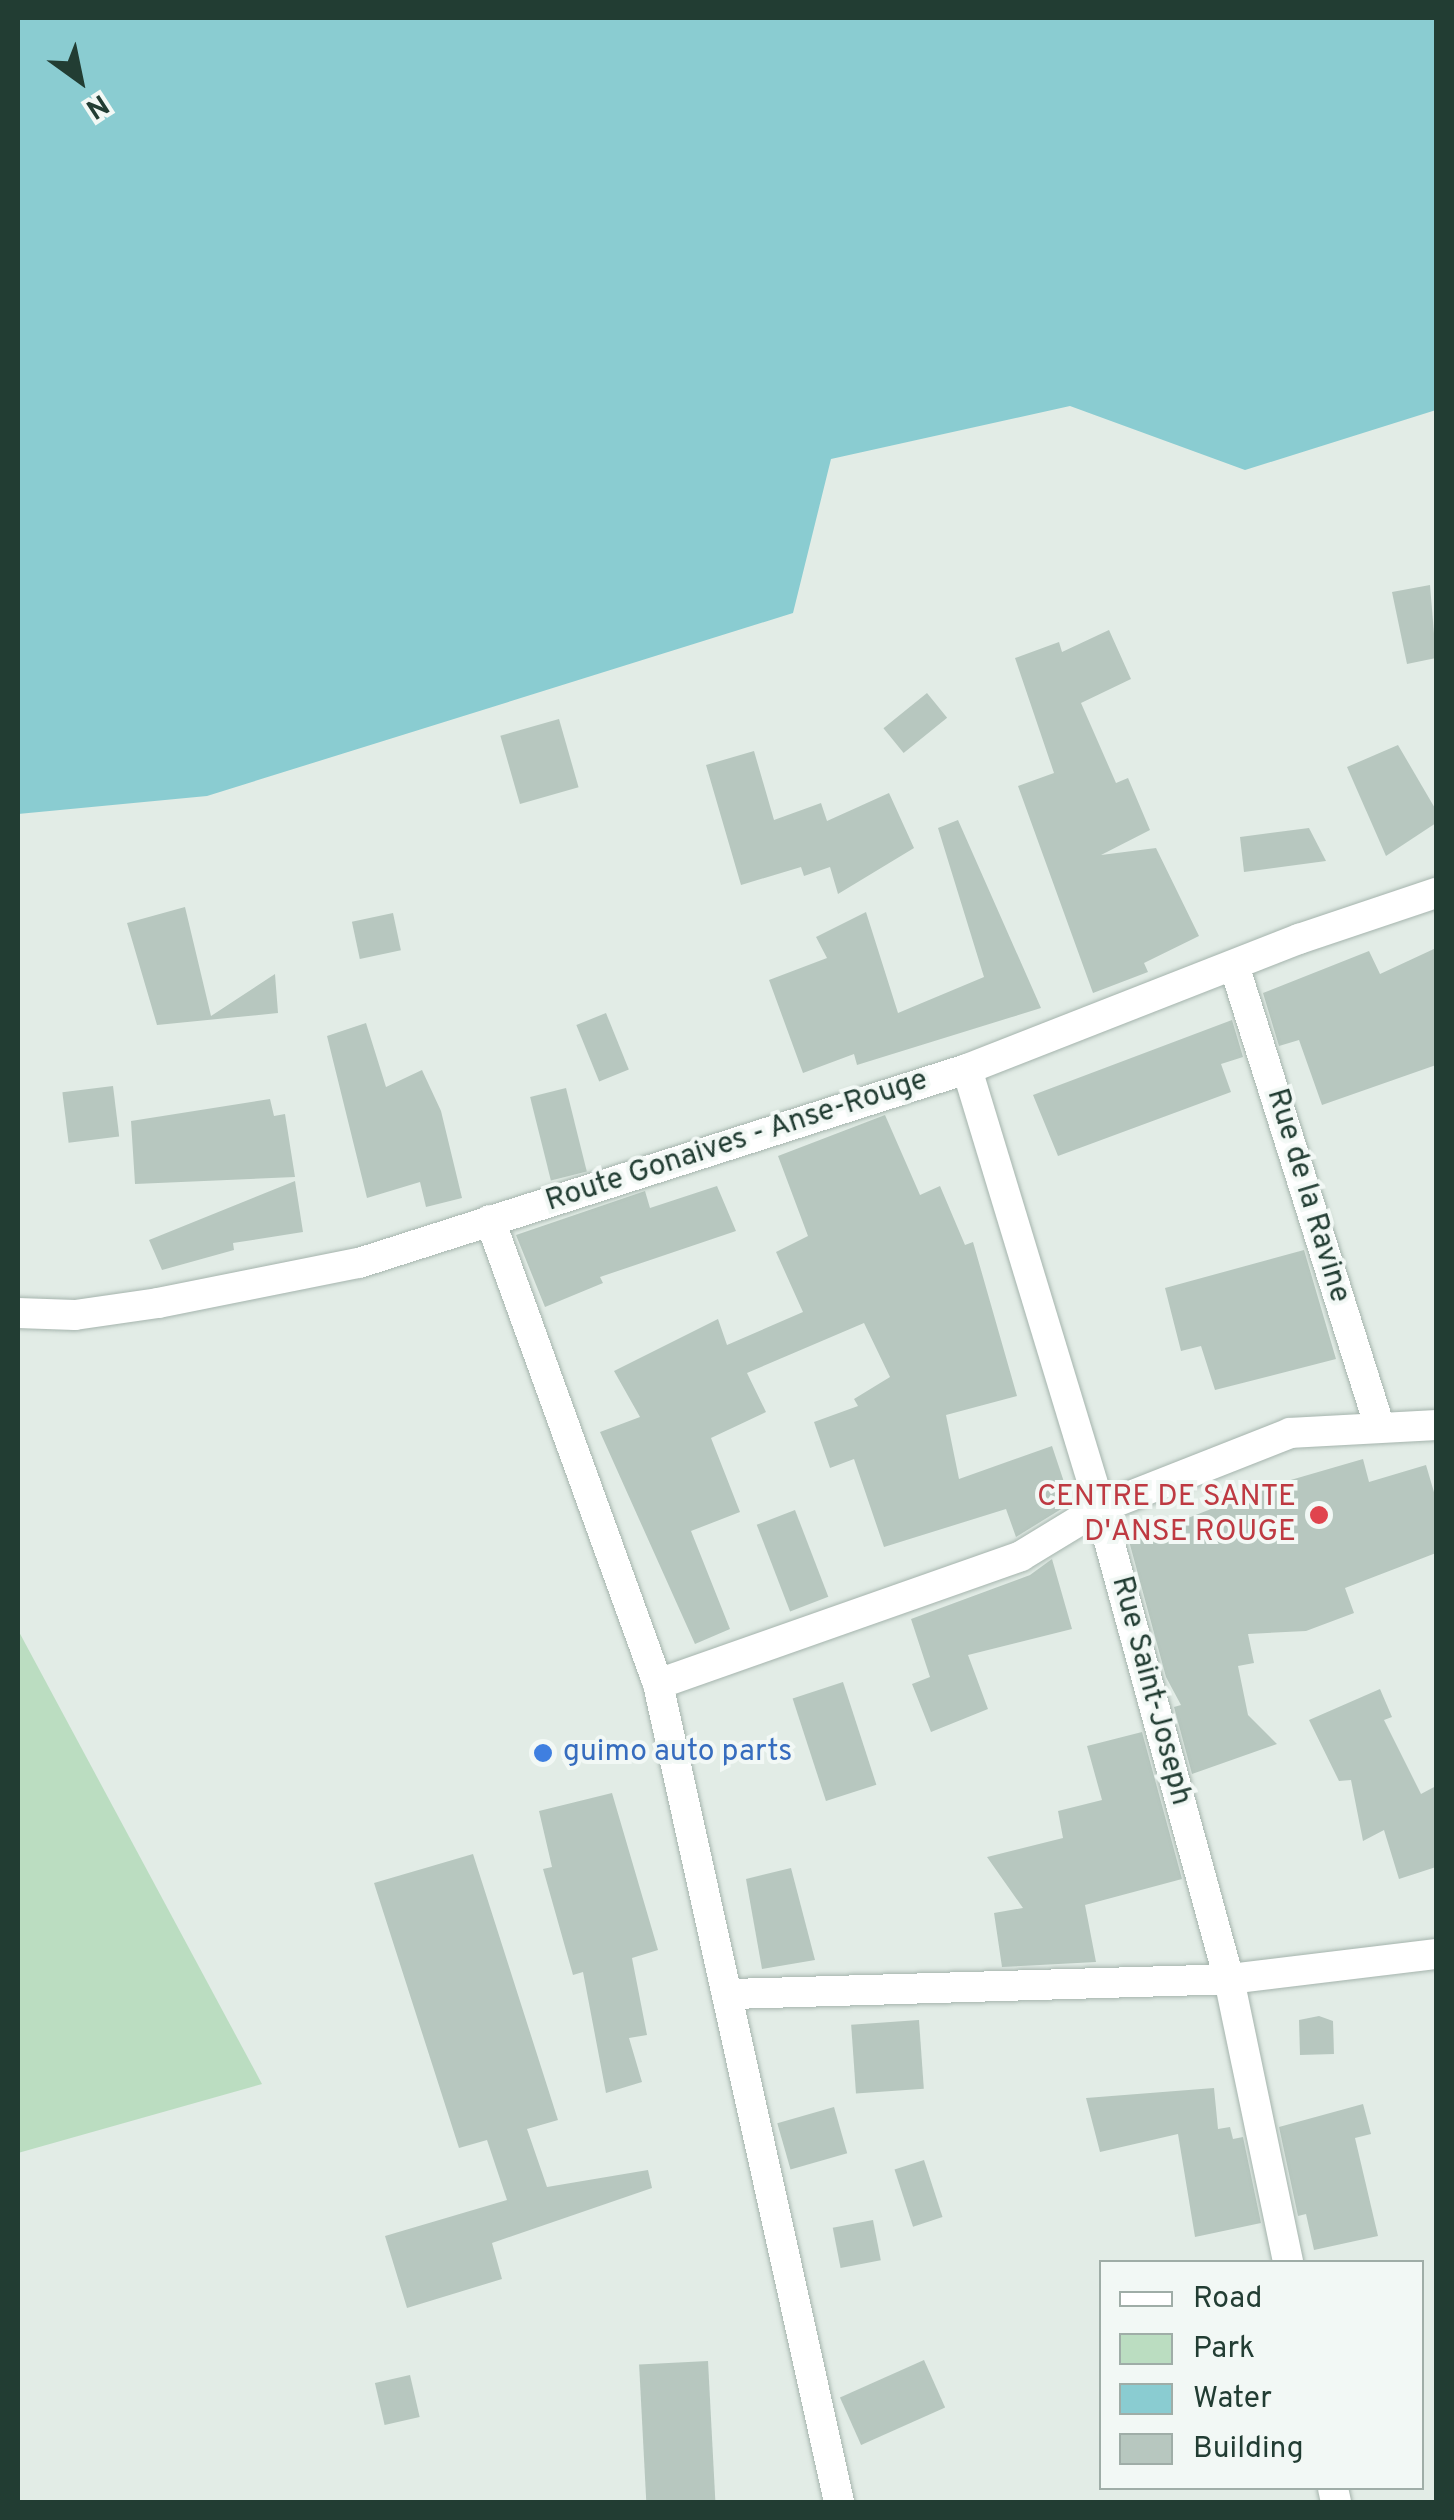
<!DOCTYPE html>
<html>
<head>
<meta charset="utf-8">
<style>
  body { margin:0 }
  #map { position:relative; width:1454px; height:2520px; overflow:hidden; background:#e2ece6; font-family:Overpass,sans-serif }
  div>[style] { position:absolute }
  .green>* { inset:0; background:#bbddc1 }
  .water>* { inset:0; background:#8accd1 }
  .building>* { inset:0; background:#b7c7bf; transform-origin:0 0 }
  .roads { filter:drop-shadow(0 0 2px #a5b4ad) drop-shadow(0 0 2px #a5b4ad) }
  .street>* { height:30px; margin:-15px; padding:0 15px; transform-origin:15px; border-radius:15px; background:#fff }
  .secondary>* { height:30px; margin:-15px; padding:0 15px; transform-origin:15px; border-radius:15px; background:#fff }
  .dots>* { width:28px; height:28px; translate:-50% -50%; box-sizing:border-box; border:5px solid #f2f8f5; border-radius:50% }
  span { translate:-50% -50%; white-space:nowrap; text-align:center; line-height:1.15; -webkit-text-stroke:8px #f2f8f5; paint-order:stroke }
  .street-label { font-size:30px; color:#223d33 }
  .health-label { font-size:30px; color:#be3a42 }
  .right { translate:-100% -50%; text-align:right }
  .shop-label { font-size:30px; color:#366cbe }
  .left { translate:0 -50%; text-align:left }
  .frame { position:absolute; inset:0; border:20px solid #223d33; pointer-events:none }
  .legend { position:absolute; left:1099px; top:2260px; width:325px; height:230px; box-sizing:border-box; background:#f2f8f5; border:2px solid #9fada7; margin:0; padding:12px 18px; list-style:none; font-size:30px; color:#223d33 }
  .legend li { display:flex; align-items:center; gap:20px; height:50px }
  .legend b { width:50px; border:2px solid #9fada7 }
  .north { position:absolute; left:30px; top:30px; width:100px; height:100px; -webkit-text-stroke:8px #f2f8f5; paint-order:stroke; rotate:147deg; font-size:28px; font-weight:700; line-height:40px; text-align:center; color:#223d33 }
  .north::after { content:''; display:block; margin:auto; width:35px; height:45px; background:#223d33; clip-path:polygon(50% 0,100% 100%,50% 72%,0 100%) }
</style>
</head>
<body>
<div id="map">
  <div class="green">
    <i style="clip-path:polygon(18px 1630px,262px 2084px,18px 2153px)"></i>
  </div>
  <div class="water">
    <i style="clip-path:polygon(18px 18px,1436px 18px,1436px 410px,1245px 470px,1070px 406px,831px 459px,793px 613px,207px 796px,18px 814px)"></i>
  </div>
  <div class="building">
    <i style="clip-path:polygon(1430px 585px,1436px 658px,1407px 664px,1392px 592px)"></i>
    <i style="clip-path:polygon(1109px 630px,1131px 679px,1081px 703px,1116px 783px,1128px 778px,1150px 830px,1101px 855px,1156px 848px,1199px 936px,1144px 963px,1148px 972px,1093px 993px,1018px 786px,1054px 773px,1015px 658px,1059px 642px,1062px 652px)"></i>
    <i style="left:927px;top:693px;width:32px;height:56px;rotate:51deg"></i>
    <i style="left:559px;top:719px;width:71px;height:61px;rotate:74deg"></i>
    <i style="clip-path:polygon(1398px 745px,1436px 810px,1436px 823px,1386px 856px,1347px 767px)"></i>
    <i style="clip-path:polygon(754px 751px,774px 820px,821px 803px,827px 821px,889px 793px,914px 848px,838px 894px,830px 867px,804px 876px,801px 867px,741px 885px,706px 765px)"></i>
    <i style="clip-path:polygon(958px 820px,1041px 1008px,857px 1065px,854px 1054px,803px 1073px,769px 980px,827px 958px,816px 937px,866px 912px,898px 1013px,984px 977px,938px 828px)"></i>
    <i style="clip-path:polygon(1309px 828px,1326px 861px,1244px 872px,1240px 837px)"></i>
    <i style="clip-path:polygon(185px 907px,211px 1016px,275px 974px,278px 1013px,157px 1025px,127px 923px)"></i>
    <i style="left:393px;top:913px;width:38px;height:42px;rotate:78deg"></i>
    <i style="clip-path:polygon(1436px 948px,1436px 1065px,1322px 1105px,1299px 1040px,1279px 1046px,1263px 993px,1369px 951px,1380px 974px)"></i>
    <i style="left:606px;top:1013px;width:61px;height:32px;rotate:68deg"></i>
    <i style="clip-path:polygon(1232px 1020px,1243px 1057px,1221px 1064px,1231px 1092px,1058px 1156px,1033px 1095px)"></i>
    <i style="clip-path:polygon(366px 1023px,386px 1087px,422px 1070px,441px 1111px,462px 1198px,426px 1207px,420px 1182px,367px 1198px,327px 1036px)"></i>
    <i style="left:113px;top:1086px;width:51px;height:51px;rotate:83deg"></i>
    <i style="left:566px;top:1088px;width:86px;height:37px;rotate:76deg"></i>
    <i style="clip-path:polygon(270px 1099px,274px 1116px,285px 1114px,295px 1177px,135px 1184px,131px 1121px)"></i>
    <i style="clip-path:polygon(885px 1115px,920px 1195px,940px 1186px,965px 1245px,973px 1242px,1017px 1396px,946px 1415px,959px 1479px,1052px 1446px,1071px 1503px,1016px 1537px,1006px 1509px,884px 1547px,854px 1459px,830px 1468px,814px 1422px,858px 1406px,854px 1399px,890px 1377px,864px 1323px,747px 1373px,766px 1412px,711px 1438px,740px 1512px,691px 1531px,730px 1629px,695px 1644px,600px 1432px,640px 1417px,614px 1371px,718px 1319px,727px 1345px,803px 1312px,776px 1252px,808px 1236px,778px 1156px)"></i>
    <i style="clip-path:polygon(295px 1181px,303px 1232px,233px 1243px,234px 1250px,162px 1270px,149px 1240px)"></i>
    <i style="clip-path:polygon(717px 1186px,736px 1231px,600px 1277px,603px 1283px,545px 1307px,516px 1235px,645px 1191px,650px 1208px)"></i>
    <i style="clip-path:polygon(1304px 1250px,1336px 1359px,1215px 1390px,1201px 1346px,1181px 1351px,1165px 1288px)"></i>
    <i style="clip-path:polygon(1363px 1459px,1369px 1482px,1426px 1465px,1436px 1499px,1436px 1553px,1345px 1588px,1354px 1613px,1306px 1631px,1248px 1634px,1254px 1663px,1238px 1666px,1248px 1715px,1277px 1744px,1192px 1774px,1174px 1707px,1181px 1705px,1166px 1677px,1129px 1541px,1270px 1486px)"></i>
    <i style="left:795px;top:1510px;width:93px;height:41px;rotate:69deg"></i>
    <i style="clip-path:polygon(1052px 1559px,1072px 1629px,968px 1655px,988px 1709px,931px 1732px,912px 1684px,930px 1677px,911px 1619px,1030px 1575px)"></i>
    <i style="left:843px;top:1682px;width:108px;height:53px;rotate:72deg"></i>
    <i style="clip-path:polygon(1380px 1689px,1392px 1717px,1384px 1720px,1421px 1794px,1436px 1786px,1436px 1867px,1399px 1879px,1384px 1830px,1363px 1841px,1351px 1780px,1339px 1781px,1309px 1720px)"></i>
    <i style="clip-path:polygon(1142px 1732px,1182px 1879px,1085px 1905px,1096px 1962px,1002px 1967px,994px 1913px,1023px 1908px,987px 1857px,1063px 1838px,1058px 1811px,1102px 1800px,1087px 1746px)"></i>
    <i style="clip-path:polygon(612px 1793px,658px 1950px,632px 1958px,647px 2035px,629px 2038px,642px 2082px,606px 2093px,583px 1972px,573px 1975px,543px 1869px,552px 1867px,539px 1811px)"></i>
    <i style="clip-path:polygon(473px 1854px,558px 2120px,527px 2129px,547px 2187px,648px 2170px,652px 2188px,492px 2243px,502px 2279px,407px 2308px,385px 2236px,507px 2200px,487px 2140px,459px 2148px,374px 1883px)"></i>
    <i style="clip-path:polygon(791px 1868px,815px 1960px,762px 1969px,746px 1879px)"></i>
    <i style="clip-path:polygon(1319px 2016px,1333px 2021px,1334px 2054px,1300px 2055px,1299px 2020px)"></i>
    <i style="left:919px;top:2020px;width:69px;height:68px;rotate:86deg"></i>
    <i style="clip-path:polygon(1214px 2088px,1218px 2129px,1230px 2127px,1233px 2139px,1243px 2137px,1261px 2223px,1195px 2237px,1178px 2134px,1100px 2152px,1086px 2098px)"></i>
    <i style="clip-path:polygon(1363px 2104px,1371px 2134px,1355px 2138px,1378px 2236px,1314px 2250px,1306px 2214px,1298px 2216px,1279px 2127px)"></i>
    <i style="left:834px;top:2107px;width:48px;height:59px;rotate:74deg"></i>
    <i style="left:924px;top:2160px;width:60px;height:31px;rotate:72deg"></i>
    <i style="left:873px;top:2220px;width:41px;height:41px;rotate:79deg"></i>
    <i style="left:924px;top:2360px;width:52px;height:92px;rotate:66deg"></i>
    <i style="left:708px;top:2361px;width:141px;height:69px;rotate:87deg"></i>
    <i style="left:410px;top:2375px;width:43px;height:36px;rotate:77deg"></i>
  </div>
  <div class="roads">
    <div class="street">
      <i style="left:1234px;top:965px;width:485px;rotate:72.5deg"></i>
      <i style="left:490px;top:1220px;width:493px;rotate:70.1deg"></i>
      <i style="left:658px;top:1684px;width:838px;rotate:77.52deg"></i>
      <i style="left:658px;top:1684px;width:385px;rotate:-19.4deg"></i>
      <i style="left:1021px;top:1556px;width:92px;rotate:-31.3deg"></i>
      <i style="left:1100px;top:1508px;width:204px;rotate:-21.5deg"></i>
      <i style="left:1290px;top:1433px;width:146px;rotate:-3.1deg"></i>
      <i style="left:732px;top:1994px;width:497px;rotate:-1.7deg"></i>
      <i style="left:1229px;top:1979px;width:209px;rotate:-6.9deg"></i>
    </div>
    <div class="secondary">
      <i style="left:967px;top:1069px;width:459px;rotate:73.1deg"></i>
      <i style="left:1100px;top:1508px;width:488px;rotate:74.7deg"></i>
      <i style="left:1229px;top:1979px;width:289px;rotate:78.2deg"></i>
      <i style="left:18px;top:1313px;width:57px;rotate:2deg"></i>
      <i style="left:75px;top:1315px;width:84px;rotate:-8.2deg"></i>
      <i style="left:158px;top:1303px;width:205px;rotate:-11.3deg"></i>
      <i style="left:359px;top:1263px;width:638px;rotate:-17.7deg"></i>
      <i style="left:967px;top:1069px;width:357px;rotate:-21.4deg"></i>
      <i style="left:1299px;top:939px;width:145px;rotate:-18.6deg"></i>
      <i style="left:1333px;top:2488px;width:14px;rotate:78deg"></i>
    </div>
  </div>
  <div class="dots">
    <i style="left:1319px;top:1515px;background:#e0444e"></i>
    <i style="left:543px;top:1753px;background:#3f7fe0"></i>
  </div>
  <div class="street-label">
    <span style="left:737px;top:1142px;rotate:-18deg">Route Gonaives - Anse-Rouge</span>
    <span style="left:1307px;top:1196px;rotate:73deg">Rue de la Ravine</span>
    <span style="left:1150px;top:1691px;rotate:75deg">Rue Saint-Joseph</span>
  </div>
  <div class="health-label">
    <span class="right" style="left:1296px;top:1515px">CENTRE DE SANTE<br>D'ANSE ROUGE</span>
  </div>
  <div class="shop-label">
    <span class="left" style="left:563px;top:1753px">guimo auto parts</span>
  </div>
  <div class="frame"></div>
  <ul class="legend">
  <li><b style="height:12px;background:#fff"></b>Road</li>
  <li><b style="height:28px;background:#bbddc1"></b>Park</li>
  <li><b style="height:28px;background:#8accd1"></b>Water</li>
  <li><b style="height:28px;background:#b7c7bf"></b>Building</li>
  </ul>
  <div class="north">N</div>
</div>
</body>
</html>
